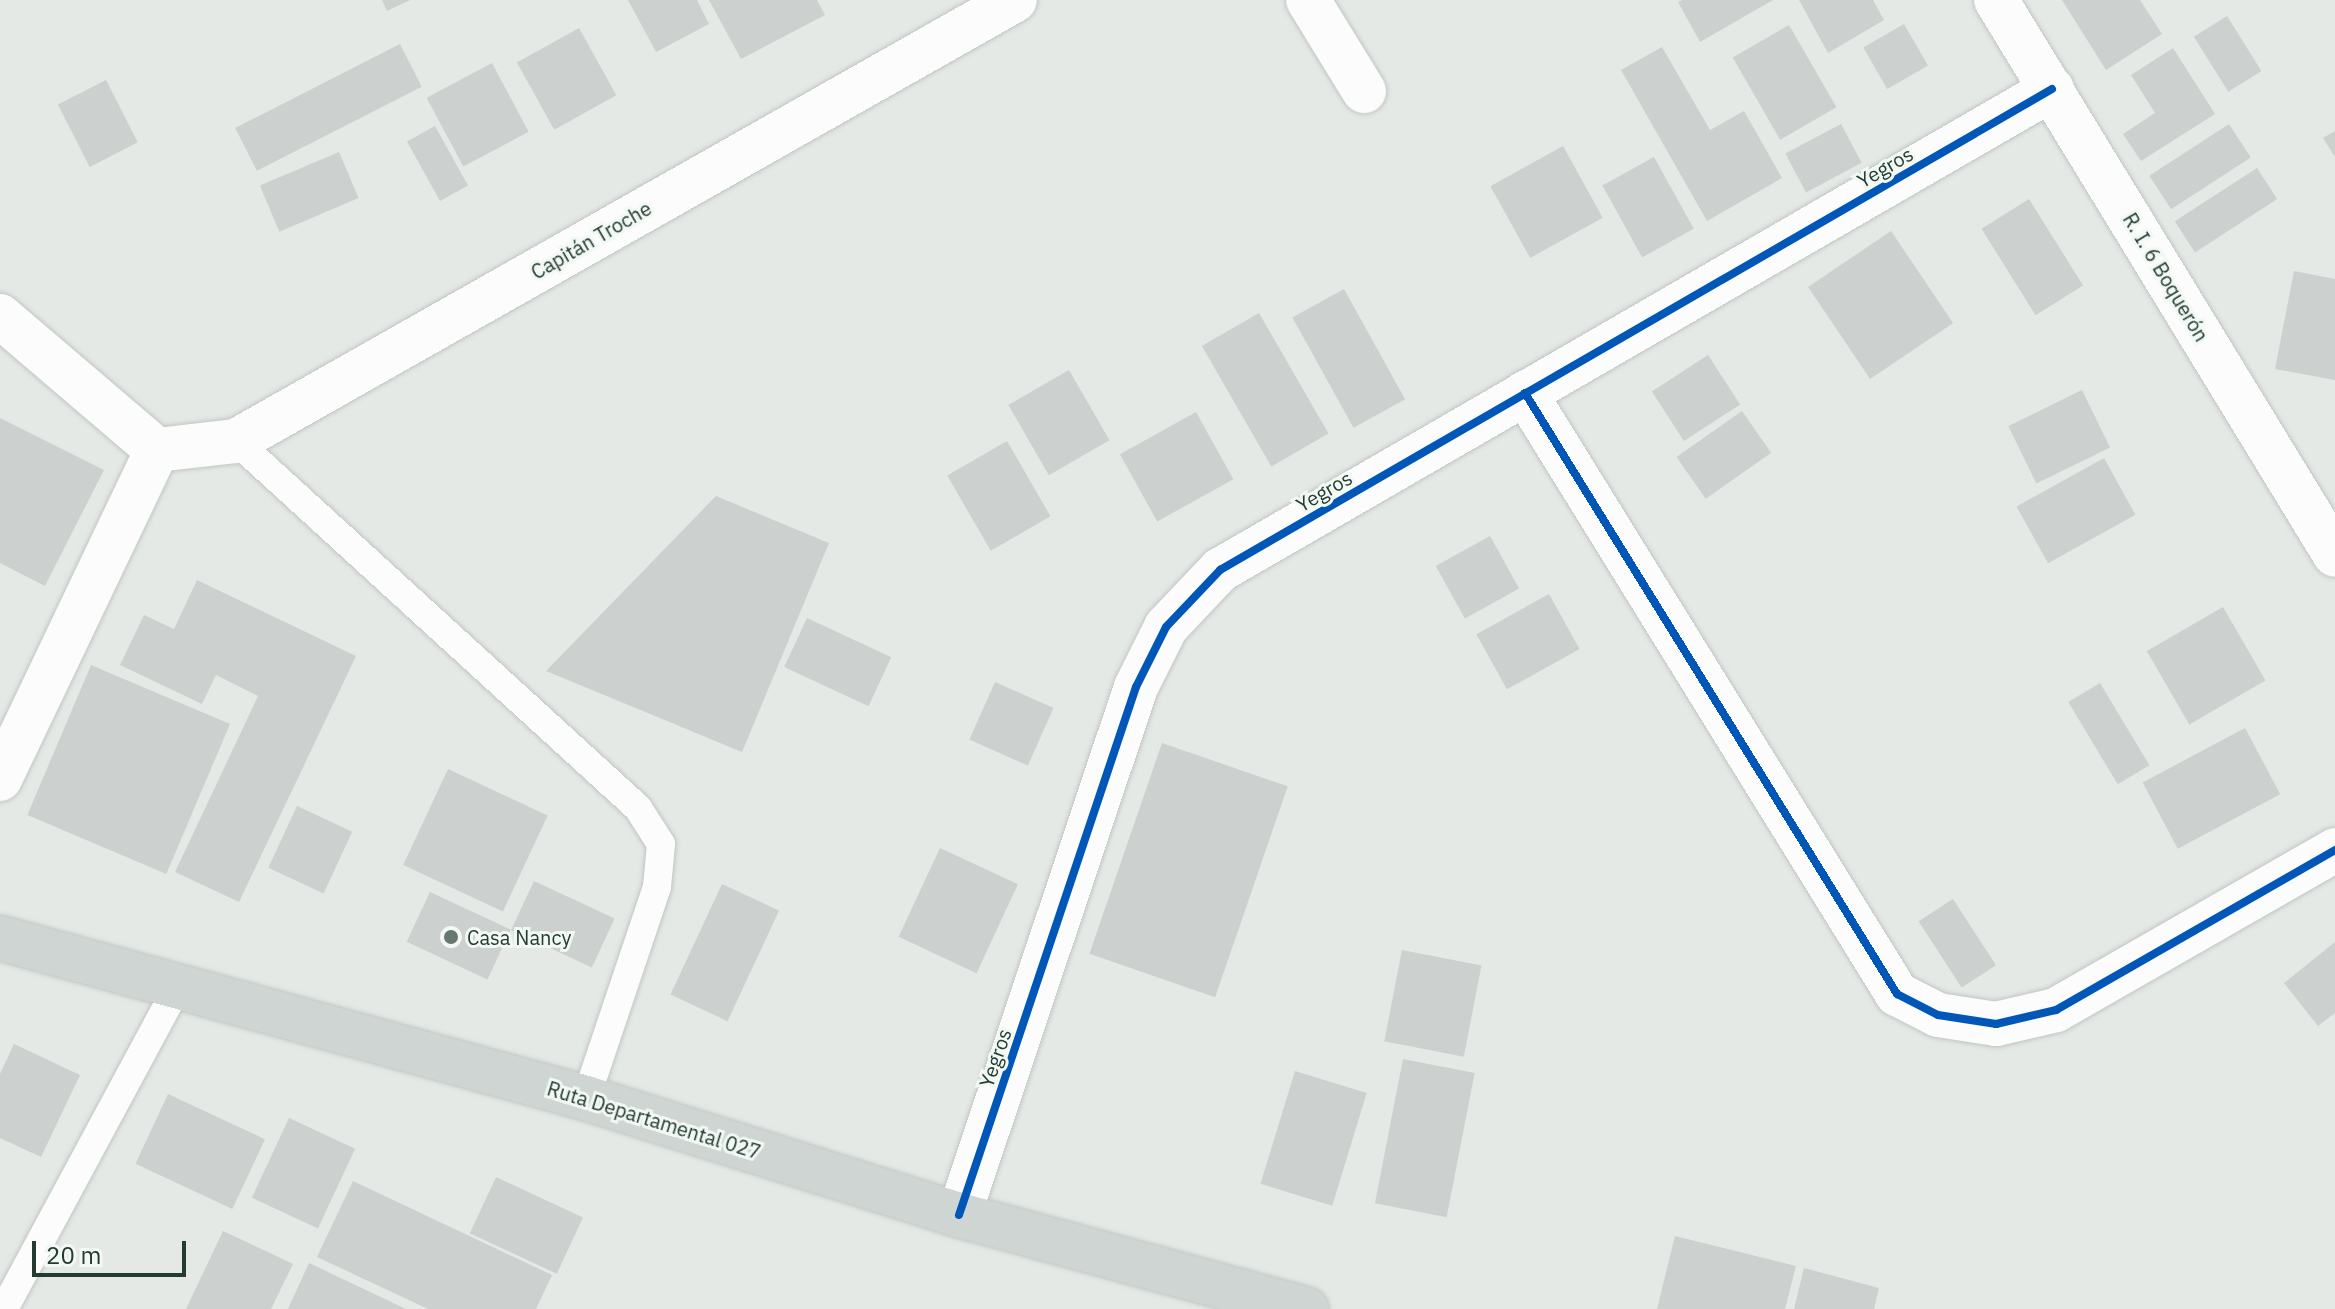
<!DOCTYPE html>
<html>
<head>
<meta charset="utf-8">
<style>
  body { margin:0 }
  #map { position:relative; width:2335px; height:1309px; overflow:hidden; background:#e4e9e6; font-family:"IBM Plex Sans",sans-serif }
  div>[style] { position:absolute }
  .building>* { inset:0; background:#ccd0ce; transform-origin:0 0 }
  .roads { filter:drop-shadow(0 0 2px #c1c6c3) drop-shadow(0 0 2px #c1c6c3) }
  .lane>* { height:28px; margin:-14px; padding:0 14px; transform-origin:14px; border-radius:14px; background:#fbfcfb }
  .street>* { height:44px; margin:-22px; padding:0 22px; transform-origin:22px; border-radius:22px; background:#fbfcfb }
  .secondary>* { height:44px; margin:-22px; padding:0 22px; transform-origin:22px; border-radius:22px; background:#fbfcfb }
  .primary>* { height:44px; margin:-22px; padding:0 22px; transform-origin:22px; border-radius:22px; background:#ced5d2 }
  .cycleway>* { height:8px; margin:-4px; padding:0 4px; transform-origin:4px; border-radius:4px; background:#0057b8 }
  .dots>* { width:22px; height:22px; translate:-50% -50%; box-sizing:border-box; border:4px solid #f2f8f4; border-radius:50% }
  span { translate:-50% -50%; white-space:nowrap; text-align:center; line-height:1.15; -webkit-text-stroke:6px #f2f8f4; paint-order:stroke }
  .street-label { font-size:20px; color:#233b31 }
  .poi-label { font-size:20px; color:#233b31 }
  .left { translate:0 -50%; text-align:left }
  .scale { position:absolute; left:32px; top:1241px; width:154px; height:36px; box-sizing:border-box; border:4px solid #233b31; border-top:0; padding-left:10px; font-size:24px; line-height:28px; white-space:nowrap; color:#233b31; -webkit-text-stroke:6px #f2f8f4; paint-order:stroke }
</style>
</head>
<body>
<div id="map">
  <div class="building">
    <i style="clip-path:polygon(382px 0,410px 0,387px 11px)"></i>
    <i style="clip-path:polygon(628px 0,697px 0,709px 24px,656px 52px)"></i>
    <i style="clip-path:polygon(709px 0,817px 0,825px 15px,741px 59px)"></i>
    <i style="clip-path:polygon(1682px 0,1773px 0,1700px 42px,1678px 2px)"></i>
    <i style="clip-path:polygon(1799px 0,1873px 0,1884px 20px,1828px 53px)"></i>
    <i style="clip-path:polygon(2062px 0,2140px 0,2162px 34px,2106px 70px)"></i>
    <i style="left:2227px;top:16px;width:65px;height:39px;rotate:58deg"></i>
    <i style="left:1904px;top:24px;width:48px;height:47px;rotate:60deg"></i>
    <i style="left:1789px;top:25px;width:95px;height:65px;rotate:60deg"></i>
    <i style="left:579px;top:28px;width:77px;height:71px;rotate:61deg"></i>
    <i style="left:400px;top:44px;width:48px;height:185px;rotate:63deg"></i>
    <i style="clip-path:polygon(1662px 47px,1710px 130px,1744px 111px,1782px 178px,1707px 221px,1621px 70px)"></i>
    <i style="clip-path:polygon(2173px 48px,2215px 114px,2141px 161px,2123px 134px,2155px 113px,2131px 75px)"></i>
    <i style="left:492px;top:63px;width:78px;height:74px;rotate:62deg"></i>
    <i style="left:106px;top:80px;width:70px;height:54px;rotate:63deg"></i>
    <i style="left:1841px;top:124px;width:44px;height:63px;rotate:62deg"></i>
    <i style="left:2229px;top:124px;width:40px;height:95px;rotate:57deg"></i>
    <i style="left:435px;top:126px;width:68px;height:32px;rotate:61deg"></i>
    <i style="clip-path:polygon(2335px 131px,2335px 157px,2323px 138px)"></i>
    <i style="left:1563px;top:146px;width:82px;height:83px;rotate:61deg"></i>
    <i style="left:339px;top:152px;width:50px;height:86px;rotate:67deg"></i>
    <i style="left:1654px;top:157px;width:82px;height:59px;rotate:61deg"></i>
    <i style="left:2257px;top:168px;width:37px;height:98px;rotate:57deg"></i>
    <i style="left:2029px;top:199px;width:102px;height:56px;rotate:58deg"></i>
    <i style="left:1891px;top:231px;width:111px;height:100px;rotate:56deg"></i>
    <i style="clip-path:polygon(2294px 271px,2335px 279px,2335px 380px,2275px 369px)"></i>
    <i style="left:1344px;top:289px;width:126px;height:59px;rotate:61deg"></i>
    <i style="left:1259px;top:313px;width:139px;height:66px;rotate:60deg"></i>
    <i style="left:1708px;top:355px;width:59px;height:67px;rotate:57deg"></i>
    <i style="left:1069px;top:370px;width:81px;height:70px;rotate:60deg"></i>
    <i style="left:2082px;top:390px;width:64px;height:82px;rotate:64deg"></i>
    <i style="left:1742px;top:411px;width:51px;height:80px;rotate:55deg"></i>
    <i style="left:1196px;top:412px;width:77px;height:87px;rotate:61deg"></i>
    <i style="clip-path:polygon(0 418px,104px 470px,45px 586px,0 563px)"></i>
    <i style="left:1007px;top:441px;width:87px;height:69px;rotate:60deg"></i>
    <i style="left:2104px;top:458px;width:65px;height:100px;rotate:61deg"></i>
    <i style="clip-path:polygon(716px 496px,829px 543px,742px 752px,546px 671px)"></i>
    <i style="left:1490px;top:536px;width:60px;height:62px;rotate:61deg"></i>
    <i style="clip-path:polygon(197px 580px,356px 656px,239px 902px,175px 872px,258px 696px,216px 675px,202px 704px,120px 665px,144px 615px,174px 629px)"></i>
    <i style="left:1549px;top:594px;width:63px;height:83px;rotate:61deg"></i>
    <i style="left:2223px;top:607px;width:85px;height:88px;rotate:60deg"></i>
    <i style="left:807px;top:618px;width:93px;height:54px;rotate:25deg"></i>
    <i style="left:91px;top:665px;width:151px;height:163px;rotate:23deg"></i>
    <i style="left:995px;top:682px;width:64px;height:63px;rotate:24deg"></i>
    <i style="left:2100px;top:683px;width:96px;height:37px;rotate:59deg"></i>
    <i style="left:2245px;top:728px;width:75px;height:116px;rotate:62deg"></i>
    <i style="left:1162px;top:743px;width:133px;height:223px;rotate:19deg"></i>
    <i style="left:448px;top:769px;width:110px;height:106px;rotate:25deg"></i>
    <i style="left:297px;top:806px;width:61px;height:68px;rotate:25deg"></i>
    <i style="left:940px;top:848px;width:86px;height:98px;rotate:25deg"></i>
    <i style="left:534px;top:881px;width:89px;height:54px;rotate:25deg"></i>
    <i style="left:722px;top:884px;width:63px;height:122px;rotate:25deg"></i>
    <i style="left:430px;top:892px;width:89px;height:55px;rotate:25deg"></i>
    <i style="left:1953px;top:899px;width:79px;height:41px;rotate:57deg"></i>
    <i style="clip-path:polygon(2335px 942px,2335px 1013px,2318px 1026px,2284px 983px)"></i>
    <i style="left:1402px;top:950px;width:81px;height:93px;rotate:11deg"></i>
    <i style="clip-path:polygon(14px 1044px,80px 1075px,41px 1157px,0 1138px,0 1074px)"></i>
    <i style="left:1403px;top:1059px;width:73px;height:147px;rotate:11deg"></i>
    <i style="left:1295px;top:1071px;width:75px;height:118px;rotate:17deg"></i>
    <i style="left:168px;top:1094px;width:107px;height:77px;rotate:25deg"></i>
    <i style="left:289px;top:1118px;width:73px;height:88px;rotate:25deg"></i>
    <i style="left:496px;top:1177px;width:96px;height:62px;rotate:25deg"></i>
    <i style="clip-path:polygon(353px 1181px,552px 1275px,536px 1309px,428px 1309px,317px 1257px)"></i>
    <i style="clip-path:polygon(223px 1231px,293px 1264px,271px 1309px,186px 1309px)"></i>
    <i style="clip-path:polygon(1675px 1236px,1796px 1266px,1785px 1309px,1657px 1309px)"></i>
    <i style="clip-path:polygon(309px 1263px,406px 1309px,288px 1309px)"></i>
    <i style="clip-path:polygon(1804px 1268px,1879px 1288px,1874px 1309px,1794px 1309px)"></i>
  </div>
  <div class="roads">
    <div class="lane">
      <i style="left:236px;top:441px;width:544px;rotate:42.39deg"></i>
      <i style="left:638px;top:808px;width:43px;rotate:57.4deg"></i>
      <i style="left:661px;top:844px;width:43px;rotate:95.3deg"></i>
      <i style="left:657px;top:887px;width:223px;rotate:108.6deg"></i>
      <i style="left:4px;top:1309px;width:367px;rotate:-61.7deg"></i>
    </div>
    <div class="street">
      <i style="left:1308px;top:0;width:107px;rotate:58.4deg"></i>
      <i style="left:0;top:316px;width:206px;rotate:40.5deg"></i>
      <i style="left:1525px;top:393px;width:707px;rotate:58.24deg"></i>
      <i style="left:1897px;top:994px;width:46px;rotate:27.1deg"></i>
      <i style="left:1938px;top:1015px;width:59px;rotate:8.8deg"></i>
      <i style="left:1996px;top:1024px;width:62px;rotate:-13.1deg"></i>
      <i style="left:2056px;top:1010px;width:322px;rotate:-29.8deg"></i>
      <i style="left:157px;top:450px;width:80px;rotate:-6.5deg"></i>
      <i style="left:236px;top:441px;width:895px;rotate:-29.51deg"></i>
      <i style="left:0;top:779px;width:365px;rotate:-64.5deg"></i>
      <i style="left:959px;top:1215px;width:557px;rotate:-71.47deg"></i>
      <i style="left:1136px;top:687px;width:67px;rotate:-63.4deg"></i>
      <i style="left:1166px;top:627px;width:79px;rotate:-46.5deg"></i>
      <i style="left:1220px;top:570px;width:961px;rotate:-30.03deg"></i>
    </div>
    <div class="secondary">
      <i style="left:1996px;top:0;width:650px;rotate:58.58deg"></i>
    </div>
    <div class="primary">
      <i style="left:0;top:938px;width:607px;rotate:15.27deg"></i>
      <i style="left:586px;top:1098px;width:391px;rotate:17.4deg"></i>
      <i style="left:959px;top:1215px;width:360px;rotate:15.2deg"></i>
    </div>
  </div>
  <div class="cycleway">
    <i style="left:1525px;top:393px;width:707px;rotate:58.24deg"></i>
    <i style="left:1897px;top:994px;width:46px;rotate:27.1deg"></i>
    <i style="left:1938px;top:1015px;width:59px;rotate:8.8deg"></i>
    <i style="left:1996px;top:1024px;width:62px;rotate:-13.1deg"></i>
    <i style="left:2056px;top:1010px;width:322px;rotate:-29.8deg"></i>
    <i style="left:959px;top:1215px;width:557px;rotate:-71.47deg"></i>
    <i style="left:1136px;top:687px;width:67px;rotate:-63.4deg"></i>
    <i style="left:1166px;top:627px;width:79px;rotate:-46.5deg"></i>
    <i style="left:1220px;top:570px;width:961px;rotate:-30.03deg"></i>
  </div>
  <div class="dots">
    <i style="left:451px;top:937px;background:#677870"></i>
  </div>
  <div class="street-label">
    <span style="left:1885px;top:167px;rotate:-30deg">Yegros</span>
    <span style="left:591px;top:240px;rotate:-30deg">Capitán Troche</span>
    <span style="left:2166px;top:277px;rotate:59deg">R. I. 6 Boquerón</span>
    <span style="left:1324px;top:491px;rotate:-30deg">Yegros</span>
    <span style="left:995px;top:1058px;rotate:-71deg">Yegros</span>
    <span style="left:654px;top:1120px;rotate:17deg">Ruta Departamental 027</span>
  </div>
  <div class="poi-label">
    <span class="left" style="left:467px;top:937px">Casa Nancy</span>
  </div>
  <div class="scale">20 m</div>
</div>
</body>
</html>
